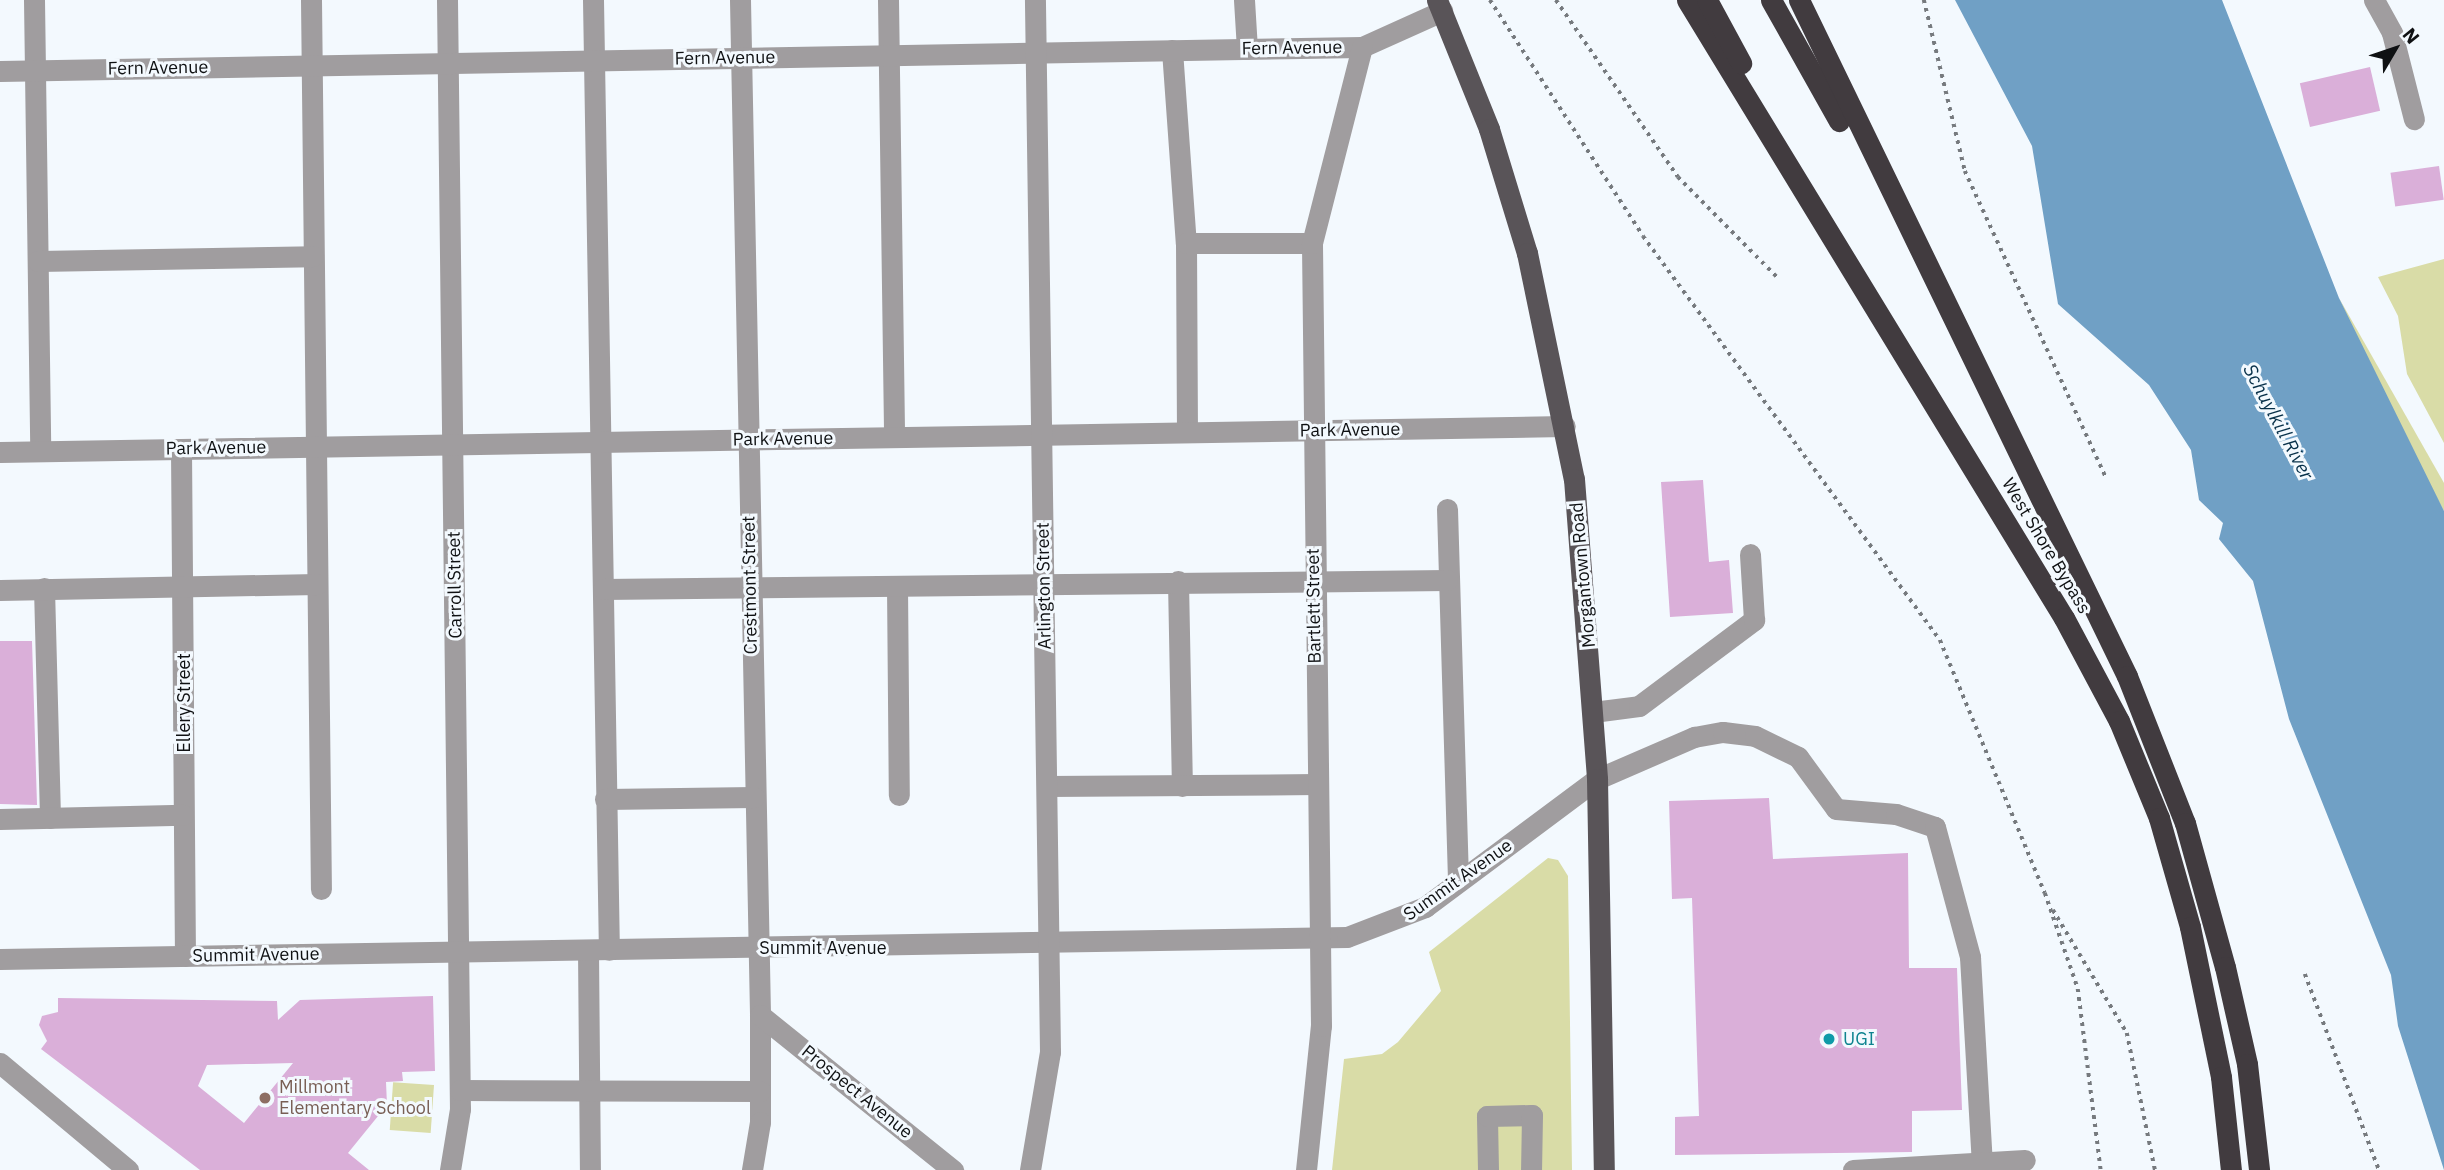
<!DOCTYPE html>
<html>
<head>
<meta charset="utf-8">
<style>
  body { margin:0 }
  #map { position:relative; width:2444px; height:1170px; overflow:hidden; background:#f3f9fe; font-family:"IBM Plex Sans",sans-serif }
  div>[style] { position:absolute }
  .green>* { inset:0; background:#d9dca7; transform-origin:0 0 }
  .water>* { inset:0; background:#70a0c5 }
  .building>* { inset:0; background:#daafd9; transform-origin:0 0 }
  .path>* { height:3.5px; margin-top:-1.75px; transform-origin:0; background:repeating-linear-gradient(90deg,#767a7e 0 3.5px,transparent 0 8.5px) }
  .minor>* { height:21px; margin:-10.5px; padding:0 10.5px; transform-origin:10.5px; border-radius:10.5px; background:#a09d9f }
  .major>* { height:21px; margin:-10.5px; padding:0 10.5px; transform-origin:10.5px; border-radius:10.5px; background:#595458 }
  .highway>* { height:21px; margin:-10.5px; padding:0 10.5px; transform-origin:10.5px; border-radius:10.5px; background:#413b3f }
  .dots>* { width:19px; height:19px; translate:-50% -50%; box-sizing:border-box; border:4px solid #f3f9fe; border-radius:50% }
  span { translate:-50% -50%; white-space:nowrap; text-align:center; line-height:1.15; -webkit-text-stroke:6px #f3f9fe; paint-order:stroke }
  .street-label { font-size:18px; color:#0f1113 }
  .culture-label { font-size:18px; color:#0d838f }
  .left { translate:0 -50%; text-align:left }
  .education-label { font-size:18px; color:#785e54 }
  .water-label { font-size:19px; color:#073049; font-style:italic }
  .north { position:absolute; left:2360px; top:14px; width:70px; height:70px; -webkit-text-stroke:5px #f3f9fe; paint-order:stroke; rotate:51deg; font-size:19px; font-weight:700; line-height:28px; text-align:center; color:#0f1113 }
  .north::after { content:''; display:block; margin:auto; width:24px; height:32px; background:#0f1113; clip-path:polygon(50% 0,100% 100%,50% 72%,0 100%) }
</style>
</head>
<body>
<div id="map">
  <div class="green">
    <i style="clip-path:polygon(2444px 259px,2444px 443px,2407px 374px,2398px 316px,2378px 277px)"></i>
    <i style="clip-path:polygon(2339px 298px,2444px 483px,2444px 511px,2385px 401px)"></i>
    <i style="clip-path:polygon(1548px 858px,1558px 860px,1568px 876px,1572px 1170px,1332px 1170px,1344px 1059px,1382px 1054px,1398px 1042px,1441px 991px,1429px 952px)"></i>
    <i style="left:434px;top:1085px;width:48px;height:41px;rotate:94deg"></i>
  </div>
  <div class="water">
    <i style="clip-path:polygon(1955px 0,2222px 0,2339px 298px,2444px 511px,2444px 1170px,2398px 1026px,2391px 975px,2289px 719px,2253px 581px,2219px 539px,2223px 523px,2199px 500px,2191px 450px,2149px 385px,2058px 304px,2032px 146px)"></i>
  </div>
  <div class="building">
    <i style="left:2370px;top:67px;width:45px;height:72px;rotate:77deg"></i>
    <i style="left:2439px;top:166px;width:34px;height:49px;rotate:82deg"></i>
    <i style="clip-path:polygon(1703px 480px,1709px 562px,1729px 560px,1733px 613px,1670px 617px,1661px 482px)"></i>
    <i style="clip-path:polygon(0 641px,32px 641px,37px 805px,0 804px)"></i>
    <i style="clip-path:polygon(1769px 798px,1773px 859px,1908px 853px,1909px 968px,1957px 968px,1962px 1110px,1912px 1111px,1912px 1152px,1675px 1155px,1675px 1117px,1699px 1116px,1692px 898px,1672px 899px,1669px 801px)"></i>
    <i style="clip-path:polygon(evenodd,433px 996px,435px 1071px,402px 1072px,403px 1081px,386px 1082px,387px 1105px,348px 1153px,369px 1170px,200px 1170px,41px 1049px,47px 1041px,39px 1025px,42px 1016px,58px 1012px,58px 998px,277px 1001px,278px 1020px,300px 1000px,433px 996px,293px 1063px,244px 1123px,198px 1086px,207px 1065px,293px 1063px)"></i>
  </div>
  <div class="path">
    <i style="left:1490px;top:0;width:281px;rotate:57deg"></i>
    <i style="left:1643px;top:236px;width:501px;rotate:53.68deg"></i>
    <i style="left:1940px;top:640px;width:274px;rotate:67.5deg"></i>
    <i style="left:2045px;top:893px;width:102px;rotate:71deg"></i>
    <i style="left:2078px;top:989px;width:182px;rotate:82.8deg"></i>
    <i style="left:1556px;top:0;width:215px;rotate:55.4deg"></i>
    <i style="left:1678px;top:177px;width:141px;rotate:45.3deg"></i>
    <i style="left:1924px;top:0;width:176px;rotate:76.5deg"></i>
    <i style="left:1965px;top:171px;width:337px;rotate:65.3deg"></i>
    <i style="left:2053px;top:910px;width:144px;rotate:59deg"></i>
    <i style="left:2127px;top:1033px;width:140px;rotate:78.4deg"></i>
    <i style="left:2305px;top:974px;width:210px;rotate:69.3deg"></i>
  </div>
  <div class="minor">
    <i style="left:34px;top:0;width:451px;rotate:89.2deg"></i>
    <i style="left:311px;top:0;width:889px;rotate:89.36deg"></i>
    <i style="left:447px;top:0;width:1109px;rotate:89.33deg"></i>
    <i style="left:460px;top:1109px;width:62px;rotate:99.3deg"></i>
    <i style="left:593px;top:0;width:950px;rotate:89.04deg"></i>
    <i style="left:740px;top:0;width:1015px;rotate:88.87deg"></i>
    <i style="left:760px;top:1015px;width:107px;rotate:90deg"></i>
    <i style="left:760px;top:1122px;width:49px;rotate:99.5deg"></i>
    <i style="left:888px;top:0;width:437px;rotate:89.2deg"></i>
    <i style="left:1244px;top:0;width:49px;rotate:86.5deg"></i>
    <i style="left:2374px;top:0;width:38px;rotate:61deg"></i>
    <i style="left:2392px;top:33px;width:89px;rotate:75.7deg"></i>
    <i style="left:1172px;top:50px;width:194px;rotate:85.9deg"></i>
    <i style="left:1186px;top:243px;width:189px;rotate:89.7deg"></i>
    <i style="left:0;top:71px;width:1362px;rotate:-1.01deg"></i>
    <i style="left:1362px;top:47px;width:88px;rotate:-24.2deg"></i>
    <i style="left:1186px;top:243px;width:126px"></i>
    <i style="left:38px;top:261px;width:275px;rotate:-1deg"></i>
    <i style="left:181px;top:449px;width:507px;rotate:89.55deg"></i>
    <i style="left:0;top:452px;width:1565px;rotate:-0.95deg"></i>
    <i style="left:1447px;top:509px;width:373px;rotate:88.3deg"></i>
    <i style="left:1178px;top:581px;width:205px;rotate:88.9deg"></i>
    <i style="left:897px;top:586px;width:209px;rotate:89.5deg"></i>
    <i style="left:44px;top:588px;width:230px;rotate:88.5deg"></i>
    <i style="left:603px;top:589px;width:844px;rotate:-0.61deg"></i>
    <i style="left:0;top:590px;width:317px;rotate:-1.1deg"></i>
    <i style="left:1593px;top:712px;width:46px;rotate:-7.4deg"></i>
    <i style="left:1639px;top:706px;width:144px;rotate:-36.8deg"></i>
    <i style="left:1754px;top:620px;width:66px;rotate:-93.5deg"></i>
    <i style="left:1047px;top:786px;width:270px;rotate:-0.4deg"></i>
    <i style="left:605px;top:799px;width:149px;rotate:-0.8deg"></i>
    <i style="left:0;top:819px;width:183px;rotate:-1.3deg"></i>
    <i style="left:588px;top:950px;width:220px;rotate:89.5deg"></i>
    <i style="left:0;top:959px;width:1347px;rotate:-0.94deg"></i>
    <i style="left:1347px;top:937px;width:84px;rotate:-21deg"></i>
    <i style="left:1425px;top:907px;width:214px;rotate:-36.7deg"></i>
    <i style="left:1597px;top:779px;width:106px;rotate:-23.4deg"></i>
    <i style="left:1694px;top:737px;width:29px;rotate:-10deg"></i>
    <i style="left:1723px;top:732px;width:32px;rotate:7deg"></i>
    <i style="left:1755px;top:736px;width:48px;rotate:26deg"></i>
    <i style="left:1798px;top:757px;width:64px;rotate:53.8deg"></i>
    <i style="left:1836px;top:809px;width:60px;rotate:4.8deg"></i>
    <i style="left:1896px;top:814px;width:41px;rotate:18.4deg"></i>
    <i style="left:1935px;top:827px;width:135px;rotate:74.9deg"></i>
    <i style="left:1970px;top:957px;width:206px;rotate:86.7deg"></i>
    <i style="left:760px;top:1015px;width:248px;rotate:38.8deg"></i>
    <i style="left:0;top:1063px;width:167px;rotate:39.9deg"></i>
    <i style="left:460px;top:1090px;width:300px;rotate:0.2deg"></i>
    <i style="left:1030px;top:1170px;width:120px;rotate:-80.4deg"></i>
    <i style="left:1050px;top:1052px;width:1052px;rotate:-90.82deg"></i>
    <i style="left:1306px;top:1170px;width:145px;rotate:-84.1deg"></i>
    <i style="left:1321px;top:1026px;width:783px;rotate:-90.66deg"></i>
    <i style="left:1312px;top:243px;width:202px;rotate:-75.7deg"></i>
    <i style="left:1488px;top:1170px;width:54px;rotate:-91.1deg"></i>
    <i style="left:1487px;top:1116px;width:45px;rotate:-1.3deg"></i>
    <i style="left:1532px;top:1115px;width:55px;rotate:91deg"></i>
    <i style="left:1853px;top:1170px;width:172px;rotate:-3.3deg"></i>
  </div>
  <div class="major">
    <i style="left:1437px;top:0;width:139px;rotate:68deg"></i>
    <i style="left:1489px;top:129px;width:130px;rotate:73deg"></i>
    <i style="left:1527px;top:253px;width:231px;rotate:78.3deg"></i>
    <i style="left:1574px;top:479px;width:301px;rotate:85.6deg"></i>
    <i style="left:1597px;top:779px;width:391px;rotate:89deg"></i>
  </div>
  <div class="highway">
    <i style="left:1687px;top:0;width:724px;rotate:58.62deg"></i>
    <i style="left:2064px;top:618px;width:117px;rotate:61.9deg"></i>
    <i style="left:2119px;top:721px;width:105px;rotate:67.6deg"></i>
    <i style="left:2159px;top:818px;width:113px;rotate:74.1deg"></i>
    <i style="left:2190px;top:927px;width:153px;rotate:78.3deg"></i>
    <i style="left:2221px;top:1077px;width:94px;rotate:83.9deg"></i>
    <i style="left:1707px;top:0;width:72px;rotate:61.6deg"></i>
    <i style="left:1771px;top:0;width:139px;rotate:60.7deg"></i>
    <i style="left:1799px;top:0;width:751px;rotate:64.12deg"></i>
    <i style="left:2127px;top:676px;width:158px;rotate:68.5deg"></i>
    <i style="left:2185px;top:823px;width:149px;rotate:74.5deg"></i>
    <i style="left:2225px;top:967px;width:99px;rotate:77.2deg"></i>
    <i style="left:2247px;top:1064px;width:107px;rotate:83.5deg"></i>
  </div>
  <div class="dots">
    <i style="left:1829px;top:1039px;background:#0f9aa8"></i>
    <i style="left:265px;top:1098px;background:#8d6e63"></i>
  </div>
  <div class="street-label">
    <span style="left:1292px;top:48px;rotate:-1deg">Fern Avenue</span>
    <span style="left:725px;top:58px;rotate:-1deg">Fern Avenue</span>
    <span style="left:158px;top:68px;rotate:-1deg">Fern Avenue</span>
    <span style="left:1350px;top:430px;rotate:-1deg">Park Avenue</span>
    <span style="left:783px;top:439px;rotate:-1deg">Park Avenue</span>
    <span style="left:216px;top:448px;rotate:-1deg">Park Avenue</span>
    <span style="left:2046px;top:546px;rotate:59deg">West Shore Bypass</span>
    <span style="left:1583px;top:575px;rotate:-95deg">Morgantown Road</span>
    <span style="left:455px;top:585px;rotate:-91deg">Carroll Street</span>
    <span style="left:750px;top:585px;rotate:-91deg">Crestmont Street</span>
    <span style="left:1044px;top:586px;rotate:-91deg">Arlington Street</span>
    <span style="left:1314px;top:606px;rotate:-91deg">Bartlett Street</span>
    <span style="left:184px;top:703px;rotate:-90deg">Ellery Street</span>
    <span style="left:1458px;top:880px;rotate:-35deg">Summit Avenue</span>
    <span style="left:823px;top:948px">Summit Avenue</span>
    <span style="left:256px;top:955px;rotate:-1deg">Summit Avenue</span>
    <span style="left:857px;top:1092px;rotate:39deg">Prospect Avenue</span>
  </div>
  <div class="culture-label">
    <span class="left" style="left:1843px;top:1039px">UGI</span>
  </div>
  <div class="education-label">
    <span class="left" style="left:279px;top:1098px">Millmont<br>Elementary School</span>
  </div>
  <div class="water-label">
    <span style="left:2278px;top:422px;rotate:62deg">Schuylkill River</span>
  </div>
  <div class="north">N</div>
</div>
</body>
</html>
